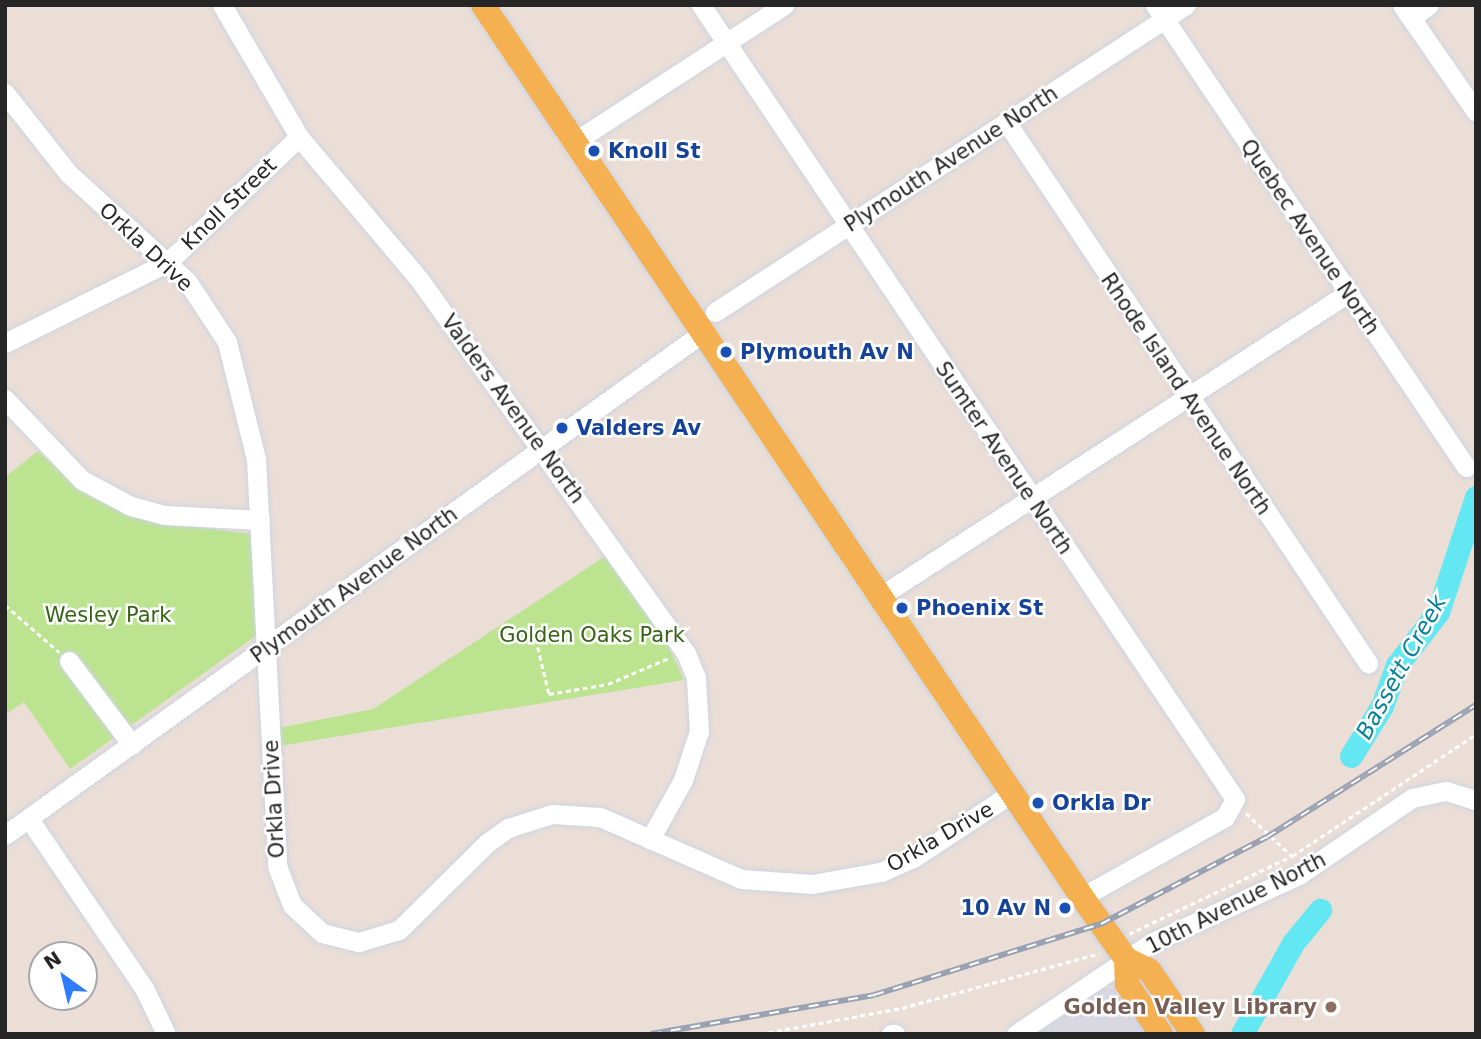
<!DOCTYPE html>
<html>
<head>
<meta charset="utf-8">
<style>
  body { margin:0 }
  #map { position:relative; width:1481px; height:1039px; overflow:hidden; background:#eaded7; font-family:"DejaVu Sans",sans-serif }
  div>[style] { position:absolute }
  .industrial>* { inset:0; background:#d9d8e2 }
  .green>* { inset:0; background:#bce490 }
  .river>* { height:23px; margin:-11.5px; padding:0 11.5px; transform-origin:11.5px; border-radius:11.5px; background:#63e7f2 }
  .path>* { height:2.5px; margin-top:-1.25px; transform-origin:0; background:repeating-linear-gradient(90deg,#fff 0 5px,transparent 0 8.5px) }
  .roads { filter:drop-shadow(0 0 2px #ccd4e1) drop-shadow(0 0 2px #ccd4e1) }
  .minor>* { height:19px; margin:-9.5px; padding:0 9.5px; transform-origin:9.5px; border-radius:9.5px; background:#fff }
  .major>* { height:24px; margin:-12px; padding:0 12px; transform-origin:12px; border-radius:12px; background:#f5b051 }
  .rail>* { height:6px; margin-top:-3px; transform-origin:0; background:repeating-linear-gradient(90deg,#fff 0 10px,#9aa2b2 0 20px); box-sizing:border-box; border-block:2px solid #9aa2b2 }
  .dots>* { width:19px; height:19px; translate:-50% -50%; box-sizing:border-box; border:4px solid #fff; border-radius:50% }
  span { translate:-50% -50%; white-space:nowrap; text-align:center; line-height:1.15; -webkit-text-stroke:5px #fff; paint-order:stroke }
  .transit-label { font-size:21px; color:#164399; font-weight:700 }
  .left { translate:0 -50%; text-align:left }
  .right { translate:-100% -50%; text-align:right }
  .street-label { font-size:21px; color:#262626 }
  .park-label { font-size:21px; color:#356416 }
  .education-label { font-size:21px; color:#785e54; font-weight:700 }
  .water-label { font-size:23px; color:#088299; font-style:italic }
  .frame { position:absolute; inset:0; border:7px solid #262626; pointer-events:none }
  .north { position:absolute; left:28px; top:941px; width:70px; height:70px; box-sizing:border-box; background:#fff; border:2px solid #a8a8a8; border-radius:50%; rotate:326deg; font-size:19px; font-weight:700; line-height:28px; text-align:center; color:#262626 }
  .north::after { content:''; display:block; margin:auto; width:24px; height:32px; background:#2f7dff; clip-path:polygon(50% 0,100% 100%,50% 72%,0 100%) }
</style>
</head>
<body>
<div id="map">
  <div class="industrial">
    <i style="clip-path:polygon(1112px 988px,1152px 1034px,1037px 1034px,1101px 990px)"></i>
  </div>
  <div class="green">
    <i style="clip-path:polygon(38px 451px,76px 486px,167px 523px,251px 534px,260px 633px,70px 769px,24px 702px,5px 715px,5px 477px)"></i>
    <i style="clip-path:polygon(607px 555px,662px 632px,684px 680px,279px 746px,279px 728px,373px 709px)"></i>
  </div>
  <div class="river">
    <i style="left:1351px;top:756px;width:59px;rotate:-58.2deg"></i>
    <i style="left:1382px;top:706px;width:44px;rotate:-69.9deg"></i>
    <i style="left:1397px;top:665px;width:67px;rotate:-52.3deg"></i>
    <i style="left:1438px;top:612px;width:121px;rotate:-71.7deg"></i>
    <i style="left:1242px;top:1034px;width:104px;rotate:-60.7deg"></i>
    <i style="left:1293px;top:943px;width:43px;rotate:-50.7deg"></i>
  </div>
  <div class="path">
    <i style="left:5px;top:605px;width:72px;rotate:41deg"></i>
    <i style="left:538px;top:647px;width:48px;rotate:76.8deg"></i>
    <i style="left:549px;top:694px;width:60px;rotate:-9.6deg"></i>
    <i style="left:608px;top:684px;width:66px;rotate:-23.1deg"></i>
    <i style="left:1246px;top:813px;width:63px;rotate:43.1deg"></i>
    <i style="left:1129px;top:934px;width:181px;rotate:-25.6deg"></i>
    <i style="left:1292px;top:856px;width:221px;rotate:-33.5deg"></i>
    <i style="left:760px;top:1034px;width:144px;rotate:-10.4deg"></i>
    <i style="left:902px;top:1008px;width:205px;rotate:-15.5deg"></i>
  </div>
  <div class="roads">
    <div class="minor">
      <i style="left:222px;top:5px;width:153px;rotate:59.7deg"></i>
      <i style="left:299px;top:137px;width:186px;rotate:49.8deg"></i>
      <i style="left:419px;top:279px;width:460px;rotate:54.5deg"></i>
      <i style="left:686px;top:653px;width:27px;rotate:68deg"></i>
      <i style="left:696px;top:678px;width:53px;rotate:86.8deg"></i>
      <i style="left:699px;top:731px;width:52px;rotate:108.1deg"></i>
      <i style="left:683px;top:780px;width:68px;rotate:119.2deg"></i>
      <i style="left:701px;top:5px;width:957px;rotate:56.08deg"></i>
      <i style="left:1235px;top:799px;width:21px;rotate:119deg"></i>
      <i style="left:1225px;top:817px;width:164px;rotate:150.8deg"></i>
      <i style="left:1155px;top:5px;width:557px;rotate:56.05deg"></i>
      <i style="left:1402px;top:5px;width:130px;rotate:55.3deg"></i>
      <i style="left:1411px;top:18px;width:22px;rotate:-36deg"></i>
      <i style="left:5px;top:93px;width:103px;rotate:51.7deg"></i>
      <i style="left:69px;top:174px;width:159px;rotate:42.2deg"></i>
      <i style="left:187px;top:281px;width:73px;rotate:56.7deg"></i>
      <i style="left:227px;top:342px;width:121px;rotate:76.1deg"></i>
      <i style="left:256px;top:459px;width:408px;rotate:87deg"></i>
      <i style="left:277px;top:866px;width:42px;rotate:69deg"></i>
      <i style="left:292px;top:905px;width:41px;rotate:43deg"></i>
      <i style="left:322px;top:933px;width:38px;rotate:14deg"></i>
      <i style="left:359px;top:942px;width:42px;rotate:-16.7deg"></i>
      <i style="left:399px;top:930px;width:124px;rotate:-44.7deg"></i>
      <i style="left:487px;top:843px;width:26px;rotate:-36deg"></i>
      <i style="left:508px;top:828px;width:46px;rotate:-17.7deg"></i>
      <i style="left:552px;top:814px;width:48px;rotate:3.6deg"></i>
      <i style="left:600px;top:817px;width:154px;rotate:23.7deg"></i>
      <i style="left:741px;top:879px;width:71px;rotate:4deg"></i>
      <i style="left:812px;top:884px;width:70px;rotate:-9.9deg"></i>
      <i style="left:881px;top:872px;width:35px;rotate:-24deg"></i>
      <i style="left:913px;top:858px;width:118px;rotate:-33.3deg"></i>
      <i style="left:1007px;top:123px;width:650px;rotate:56.24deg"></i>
      <i style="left:574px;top:142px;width:251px;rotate:-33.1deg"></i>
      <i style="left:715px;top:312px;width:562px;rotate:-33.1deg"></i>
      <i style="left:5px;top:343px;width:182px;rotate:-26.4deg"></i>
      <i style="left:168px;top:262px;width:181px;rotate:-43.7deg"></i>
      <i style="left:5px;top:399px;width:112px;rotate:46.5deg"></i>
      <i style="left:82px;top:480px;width:55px;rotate:28deg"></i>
      <i style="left:131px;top:506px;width:35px;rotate:15deg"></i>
      <i style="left:165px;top:515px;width:95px;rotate:3deg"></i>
      <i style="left:879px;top:597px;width:559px;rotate:-32.95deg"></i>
      <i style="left:69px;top:661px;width:105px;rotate:53.1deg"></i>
      <i style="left:29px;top:819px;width:204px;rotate:55.8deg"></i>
      <i style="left:144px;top:988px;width:51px;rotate:64.4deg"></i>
      <i style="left:5px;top:835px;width:858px;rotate:-35.75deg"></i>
      <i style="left:891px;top:1034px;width:4px"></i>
      <i style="left:1016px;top:1034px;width:163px;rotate:-34deg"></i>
      <i style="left:1151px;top:943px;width:163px;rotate:-24.7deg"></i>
      <i style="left:1299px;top:875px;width:137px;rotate:-34.3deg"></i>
      <i style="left:1412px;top:798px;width:35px;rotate:-12deg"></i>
      <i style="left:1446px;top:791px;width:31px;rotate:17deg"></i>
    </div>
    <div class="major">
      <i style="left:483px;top:5px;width:1074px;rotate:56.12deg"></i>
      <i style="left:1082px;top:897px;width:76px;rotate:54.6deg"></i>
      <i style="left:1126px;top:959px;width:25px;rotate:26deg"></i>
      <i style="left:1149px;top:970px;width:78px;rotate:55.5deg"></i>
      <i style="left:1126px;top:959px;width:25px;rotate:88deg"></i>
      <i style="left:1127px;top:984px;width:60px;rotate:55.8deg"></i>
    </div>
  </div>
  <div class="rail">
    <i style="left:651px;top:1034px;width:226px;rotate:-9.9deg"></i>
    <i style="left:874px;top:995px;width:238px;rotate:-17.4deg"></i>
    <i style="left:1101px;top:924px;width:187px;rotate:-27.7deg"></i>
    <i style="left:1267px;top:837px;width:247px;rotate:-32.3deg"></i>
  </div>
  <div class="dots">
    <i style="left:594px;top:151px;background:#1a4fb4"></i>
    <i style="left:726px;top:352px;background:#1a4fb4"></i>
    <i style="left:562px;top:428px;background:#1a4fb4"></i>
    <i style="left:902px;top:608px;background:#1a4fb4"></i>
    <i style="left:1038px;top:803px;background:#1a4fb4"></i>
    <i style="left:1065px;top:908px;background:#1a4fb4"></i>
    <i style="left:1331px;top:1007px;background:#8d6e63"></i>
  </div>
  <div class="transit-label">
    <span class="left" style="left:608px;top:151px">Knoll St</span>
    <span class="left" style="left:740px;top:352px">Plymouth Av N</span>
    <span class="left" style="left:576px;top:428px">Valders Av</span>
    <span class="left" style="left:916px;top:608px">Phoenix St</span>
    <span class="left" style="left:1052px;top:803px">Orkla Dr</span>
    <span class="right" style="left:1051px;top:908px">10 Av N</span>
  </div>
  <div class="street-label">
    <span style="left:951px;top:159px;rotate:-33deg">Plymouth Avenue North</span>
    <span style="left:229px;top:204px;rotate:-44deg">Knoll Street</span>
    <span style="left:1310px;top:237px;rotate:56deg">Quebec Avenue North</span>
    <span style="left:146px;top:247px;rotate:43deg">Orkla Drive</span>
    <span style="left:1186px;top:394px;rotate:56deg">Rhode Island Avenue North</span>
    <span style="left:513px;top:409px;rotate:54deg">Valders Avenue North</span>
    <span style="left:1004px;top:458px;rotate:56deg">Sumter Avenue North</span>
    <span style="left:354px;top:585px;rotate:-36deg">Plymouth Avenue North</span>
    <span style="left:274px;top:799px;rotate:-93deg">Orkla Drive</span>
    <span style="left:940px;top:837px;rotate:-30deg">Orkla Drive</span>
    <span style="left:1236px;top:903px;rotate:-27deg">10th Avenue North</span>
  </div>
  <div class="park-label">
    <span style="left:108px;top:615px">Wesley Park</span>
    <span style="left:592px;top:635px">Golden Oaks Park</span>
  </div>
  <div class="education-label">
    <span class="right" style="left:1317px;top:1007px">Golden Valley Library</span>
  </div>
  <div class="water-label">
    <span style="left:1401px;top:667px;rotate:-61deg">Bassett Creek</span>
  </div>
  <div class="frame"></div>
  <div class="north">N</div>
</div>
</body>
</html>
